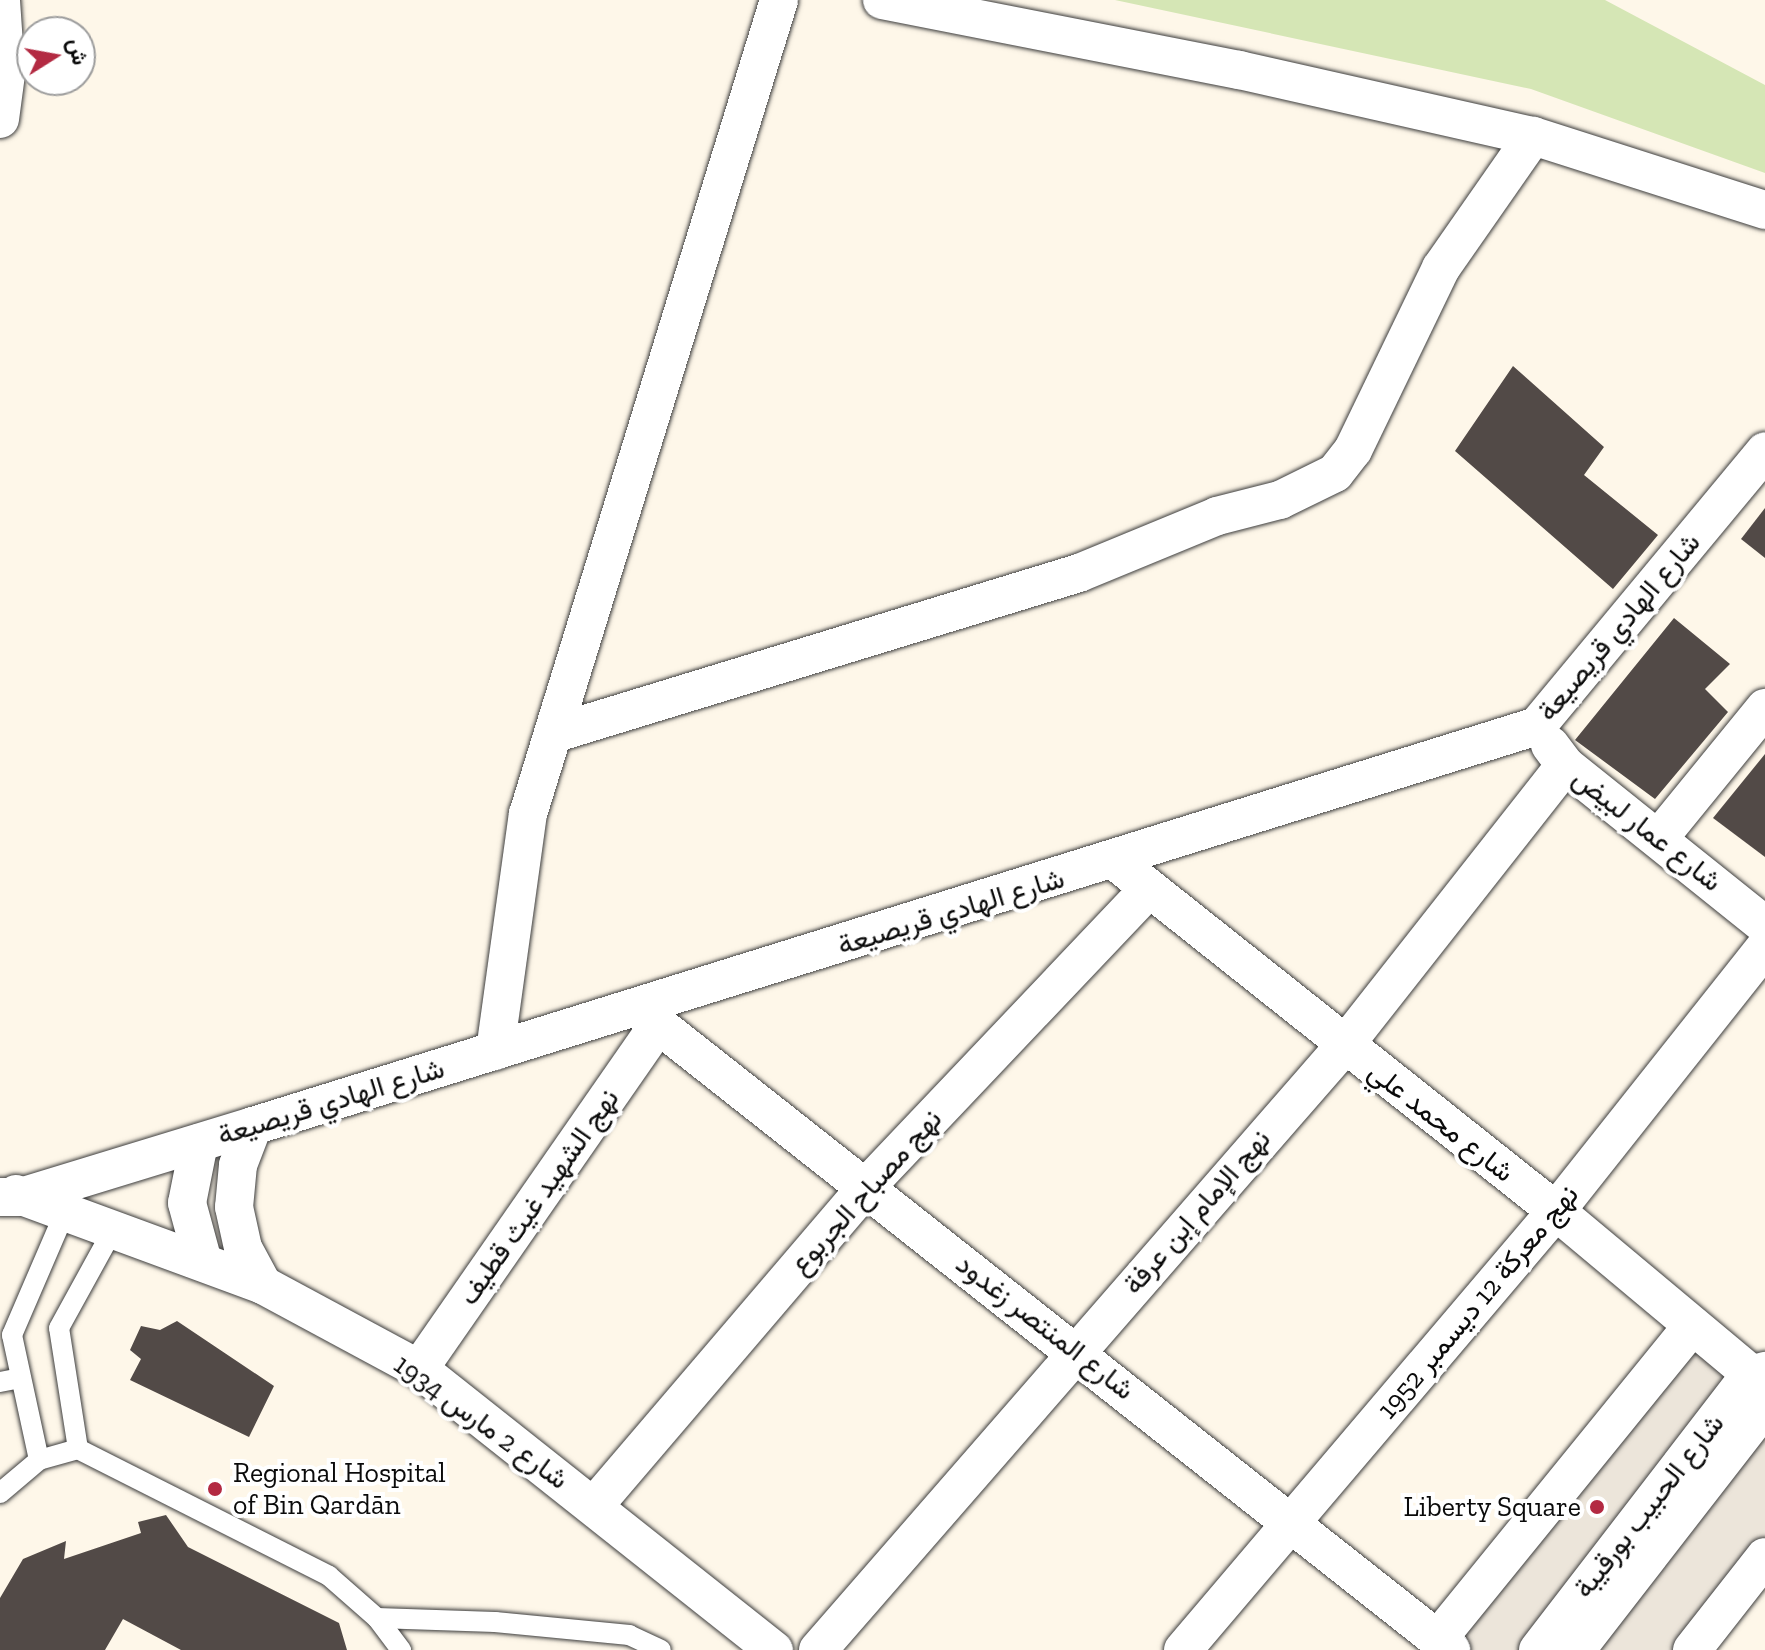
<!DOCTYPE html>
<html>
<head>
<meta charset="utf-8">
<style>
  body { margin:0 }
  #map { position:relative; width:1765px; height:1650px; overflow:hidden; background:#fef7e9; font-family:"Zilla Slab",Vazirmatn,serif }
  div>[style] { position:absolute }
  .green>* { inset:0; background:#d5e6b5 }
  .plaza>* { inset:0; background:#ece5da }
  .building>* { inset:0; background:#524a47 }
  .roads { filter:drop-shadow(0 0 2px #3d3d3d) drop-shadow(0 0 2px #3d3d3d) }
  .service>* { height:20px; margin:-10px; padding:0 10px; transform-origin:10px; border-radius:10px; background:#fff }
  .minor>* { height:38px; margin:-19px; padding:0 19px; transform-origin:19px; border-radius:19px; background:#fff }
  .dots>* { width:22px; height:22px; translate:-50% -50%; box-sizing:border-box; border:4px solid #fff; border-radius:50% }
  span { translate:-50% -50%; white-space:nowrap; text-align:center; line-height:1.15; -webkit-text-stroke:8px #fff; paint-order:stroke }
  .street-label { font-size:28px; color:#0a0a0a }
  .poi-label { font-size:28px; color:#0a0a0a }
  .left { translate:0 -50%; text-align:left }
  .right { translate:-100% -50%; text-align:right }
  .north { position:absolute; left:16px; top:16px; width:80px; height:80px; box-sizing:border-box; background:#fff; border:2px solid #9d9d9d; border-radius:50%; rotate:79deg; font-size:22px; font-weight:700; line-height:32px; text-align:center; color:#0a0a0a }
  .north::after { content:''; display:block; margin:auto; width:28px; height:36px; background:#b32a42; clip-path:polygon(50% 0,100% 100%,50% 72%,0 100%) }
</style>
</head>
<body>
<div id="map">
  <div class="green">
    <i style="clip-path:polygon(1115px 0,1605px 0,1765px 85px,1765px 173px,1531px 89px)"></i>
  </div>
  <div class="plaza">
    <i style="clip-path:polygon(1692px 1332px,1745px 1375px,1530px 1650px,1459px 1650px,1446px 1639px)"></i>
    <i style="clip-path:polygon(1765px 1419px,1765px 1536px,1676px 1650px,1586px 1650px)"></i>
  </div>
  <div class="building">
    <i style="clip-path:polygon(1513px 366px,1604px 447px,1584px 475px,1658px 535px,1613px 589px,1455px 451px)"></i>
    <i style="clip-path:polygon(1765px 508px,1765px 558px,1741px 539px)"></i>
    <i style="clip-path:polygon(1674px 618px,1730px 664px,1705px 689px,1728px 712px,1655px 799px,1575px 740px)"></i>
    <i style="clip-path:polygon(1765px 754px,1765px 857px,1713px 818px)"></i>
    <i style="clip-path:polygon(177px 1321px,274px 1386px,249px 1437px,130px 1380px,141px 1359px,130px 1350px,141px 1326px,160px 1330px)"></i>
    <i style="clip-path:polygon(166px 1515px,188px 1547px,339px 1623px,347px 1650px,181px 1650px,123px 1619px,105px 1650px,0 1650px,0 1598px,23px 1559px,66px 1541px,64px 1559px,141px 1533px,138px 1522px)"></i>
  </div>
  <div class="roads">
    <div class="service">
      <i style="left:0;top:1382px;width:21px;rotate:-11deg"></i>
      <i style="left:78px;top:1449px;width:122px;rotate:-98.9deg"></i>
      <i style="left:59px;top:1328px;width:114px;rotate:-61.2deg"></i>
      <i style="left:39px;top:1460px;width:128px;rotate:-102.2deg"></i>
      <i style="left:12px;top:1335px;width:134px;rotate:-66.7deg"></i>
      <i style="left:0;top:1493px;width:51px;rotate:-40.2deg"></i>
      <i style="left:39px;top:1460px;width:41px;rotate:-15.8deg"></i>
      <i style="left:78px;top:1449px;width:281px;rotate:26.8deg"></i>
      <i style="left:329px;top:1576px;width:64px;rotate:41.2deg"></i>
      <i style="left:377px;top:1618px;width:40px;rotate:53deg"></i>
      <i style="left:377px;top:1618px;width:118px;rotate:1.9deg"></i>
      <i style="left:495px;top:1622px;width:135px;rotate:5.5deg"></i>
      <i style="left:629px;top:1635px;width:35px;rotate:25deg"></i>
    </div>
    <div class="minor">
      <i style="left:882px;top:0;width:364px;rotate:11.1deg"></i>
      <i style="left:1239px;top:70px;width:301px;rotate:12.7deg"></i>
      <i style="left:1533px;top:136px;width:244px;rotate:17.7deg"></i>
      <i style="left:0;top:119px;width:45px;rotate:-82.4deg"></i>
      <i style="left:6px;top:74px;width:74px;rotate:-93.9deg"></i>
      <i style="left:556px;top:733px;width:547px;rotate:-17.01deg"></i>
      <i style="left:1079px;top:573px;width:149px;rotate:-22.4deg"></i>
      <i style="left:1217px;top:516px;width:65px;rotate:-14.3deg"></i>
      <i style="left:1280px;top:500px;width:61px;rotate:-26.1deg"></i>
      <i style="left:1335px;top:473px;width:29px;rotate:-52deg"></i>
      <i style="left:1353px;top:450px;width:202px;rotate:-64.2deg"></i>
      <i style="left:1441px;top:268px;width:161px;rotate:-55.1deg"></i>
      <i style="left:1550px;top:745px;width:25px;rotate:53deg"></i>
      <i style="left:1565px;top:765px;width:256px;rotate:38.7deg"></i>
      <i style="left:1659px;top:838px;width:168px;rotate:-50.8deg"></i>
      <i style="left:1115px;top:861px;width:563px;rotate:38.44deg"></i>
      <i style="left:1556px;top:1211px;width:273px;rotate:39.9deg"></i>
      <i style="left:637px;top:1008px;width:1037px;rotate:38.26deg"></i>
      <i style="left:495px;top:1051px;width:239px;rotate:-82.1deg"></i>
      <i style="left:528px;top:814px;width:852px;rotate:-72.86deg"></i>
      <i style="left:253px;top:1126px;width:42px;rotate:111deg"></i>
      <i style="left:238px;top:1165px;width:42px;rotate:95.4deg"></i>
      <i style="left:234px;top:1207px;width:42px;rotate:77.6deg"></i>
      <i style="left:243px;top:1248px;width:42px;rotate:61.6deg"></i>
      <i style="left:199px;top:1143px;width:61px;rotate:101.3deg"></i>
      <i style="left:187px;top:1203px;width:61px;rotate:74.8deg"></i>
      <i style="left:16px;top:1194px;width:263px;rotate:20.2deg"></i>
      <i style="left:263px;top:1285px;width:177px;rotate:28.3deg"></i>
      <i style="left:419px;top:1369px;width:453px;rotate:38.4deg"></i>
      <i style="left:0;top:1197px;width:21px"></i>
      <i style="left:21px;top:1197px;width:243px;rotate:-17deg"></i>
      <i style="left:253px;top:1126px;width:1345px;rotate:-17.3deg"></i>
      <i style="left:1537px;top:726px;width:357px;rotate:-50.3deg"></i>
      <i style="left:419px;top:1369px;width:420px;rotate:-55.2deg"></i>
      <i style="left:594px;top:1506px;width:419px;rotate:-49.5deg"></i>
      <i style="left:866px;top:1187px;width:411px;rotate:-46.5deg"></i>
      <i style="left:1437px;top:1640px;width:405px;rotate:-50.9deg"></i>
      <i style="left:818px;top:1650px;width:801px;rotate:-48.95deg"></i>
      <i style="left:1344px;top:1046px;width:357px;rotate:-51.8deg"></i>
      <i style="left:1183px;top:1650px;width:576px;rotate:-49.65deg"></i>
      <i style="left:1556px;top:1211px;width:337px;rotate:-51.6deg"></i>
      <i style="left:1538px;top:1650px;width:347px;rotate:-52.4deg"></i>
      <i style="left:1750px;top:1375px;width:16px;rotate:-15deg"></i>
      <i style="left:1576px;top:1650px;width:309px;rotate:-52.2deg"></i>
      <i style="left:1692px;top:1650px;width:118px;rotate:-51.9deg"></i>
    </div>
  </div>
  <div class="dots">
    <i style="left:215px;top:1489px;background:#b32a42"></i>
    <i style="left:1597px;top:1507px;background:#b32a42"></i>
  </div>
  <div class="street-label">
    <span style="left:1619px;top:627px;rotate:-50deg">شارع الهادي قريصيعة</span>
    <span style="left:1647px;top:830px;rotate:38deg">شارع عمار لبيض</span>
    <span style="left:951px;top:912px;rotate:-17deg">شارع الهادي قريصيعة</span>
    <span style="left:331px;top:1102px;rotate:-17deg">شارع الهادي قريصيعة</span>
    <span style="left:1441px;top:1122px;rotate:38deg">شارع محمد علي</span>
    <span style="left:866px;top:1192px;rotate:-48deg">نهج مصباح الجربوع</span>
    <span style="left:539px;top:1197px;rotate:-55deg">نهج الشهيد غيث قطيف</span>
    <span style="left:1197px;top:1212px;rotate:-49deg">نهج الإمام إبن عرفة</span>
    <span style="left:1478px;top:1302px;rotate:-50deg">نهج معركة 12 ديسمبر 1952</span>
    <span style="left:1045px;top:1327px;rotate:38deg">شارع المنتصر زغدود</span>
    <span style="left:481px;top:1422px;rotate:36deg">شارع 2 مارس 1934</span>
    <span style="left:1649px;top:1506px;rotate:-52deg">شارع الحبيب بورقيبة</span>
  </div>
  <div class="poi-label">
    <span class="left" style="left:233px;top:1489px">Regional Hospital<br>of Bin Qardān</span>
    <span class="right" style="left:1581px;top:1507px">Liberty Square</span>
  </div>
  <div class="north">ش</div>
</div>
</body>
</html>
